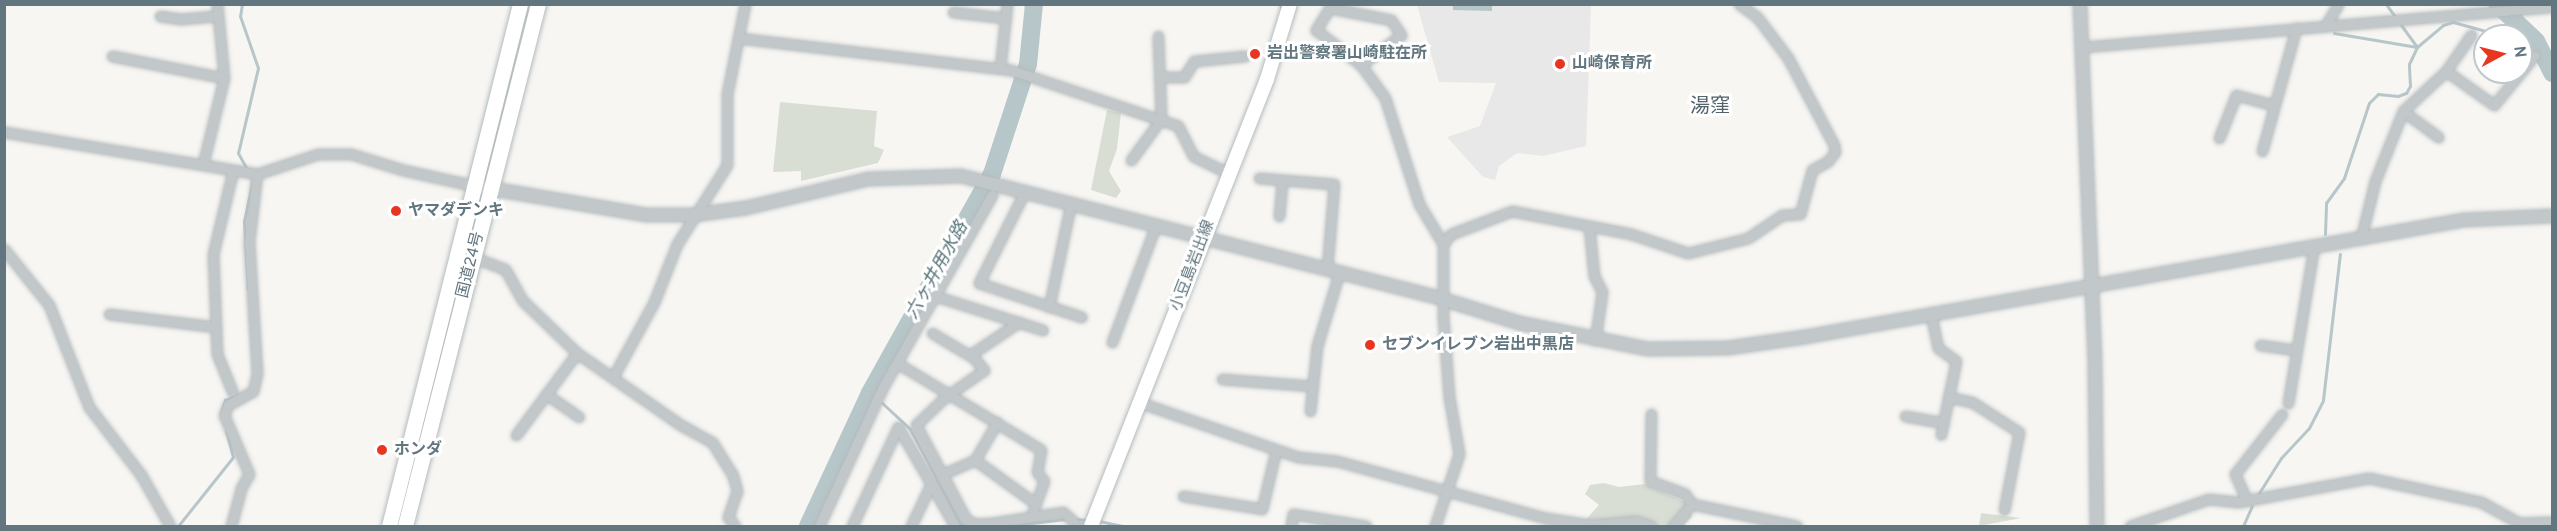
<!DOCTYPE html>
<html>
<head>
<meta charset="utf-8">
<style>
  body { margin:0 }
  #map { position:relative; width:2557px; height:531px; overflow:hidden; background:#f7f6f3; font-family:Overpass,"Noto Sans JP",sans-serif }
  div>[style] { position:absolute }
  .built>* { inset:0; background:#e7e8e7 }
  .green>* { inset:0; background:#d9ded4 }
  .water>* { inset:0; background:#b7c6c9 }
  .stream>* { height:3px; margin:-1.5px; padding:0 1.5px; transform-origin:1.5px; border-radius:1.5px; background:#b7c6c9 }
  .river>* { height:18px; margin:-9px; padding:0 9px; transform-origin:9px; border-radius:9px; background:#b7c6c9 }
  .roads { filter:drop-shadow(0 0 2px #b4bbbe) drop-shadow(0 0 2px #b4bbbe) }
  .minor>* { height:9px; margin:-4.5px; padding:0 4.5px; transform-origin:4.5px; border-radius:4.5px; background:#c2c7c9 }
  .tertiary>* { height:12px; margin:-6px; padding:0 6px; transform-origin:6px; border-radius:6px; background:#c2c7c9 }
  .secondary>* { height:14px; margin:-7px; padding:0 7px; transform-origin:7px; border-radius:7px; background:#fff }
  .trunk>* { height:15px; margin:-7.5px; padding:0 7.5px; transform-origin:7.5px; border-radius:7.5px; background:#fff }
  .dots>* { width:16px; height:16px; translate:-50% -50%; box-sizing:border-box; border:3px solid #fff; border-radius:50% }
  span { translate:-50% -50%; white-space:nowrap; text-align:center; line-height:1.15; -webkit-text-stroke:6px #fff; paint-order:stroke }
  .poi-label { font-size:16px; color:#61767f; font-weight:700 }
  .left { translate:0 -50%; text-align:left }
  .street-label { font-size:16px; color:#61767f }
  .water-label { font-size:18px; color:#5b767b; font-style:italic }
  .quarter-label { font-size:20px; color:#53636a }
  .frame { position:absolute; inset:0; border:6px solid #61767f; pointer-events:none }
  .north { position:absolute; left:2473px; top:24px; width:60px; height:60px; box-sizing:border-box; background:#fff; border:2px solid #c0c8cc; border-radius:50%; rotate:83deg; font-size:16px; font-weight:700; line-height:24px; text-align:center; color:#61767f }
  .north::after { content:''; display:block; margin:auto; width:21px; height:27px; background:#e93621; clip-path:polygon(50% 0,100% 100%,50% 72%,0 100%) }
</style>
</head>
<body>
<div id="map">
  <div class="built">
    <i style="clip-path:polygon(1417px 5px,1591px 5px,1586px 146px,1543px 156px,1517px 153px,1499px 166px,1495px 180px,1483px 177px,1447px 137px,1480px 126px,1496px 83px,1439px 82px)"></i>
  </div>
  <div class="green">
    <i style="clip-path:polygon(780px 102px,877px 111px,874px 146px,884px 150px,878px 163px,801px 181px,801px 171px,773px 172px)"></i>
    <i style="clip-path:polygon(1107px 110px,1121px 113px,1117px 149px,1109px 171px,1121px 191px,1116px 198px,1091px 190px)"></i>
    <i style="clip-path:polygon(1604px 483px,1619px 487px,1645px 484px,1685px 502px,1692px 517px,1683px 526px,1580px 526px,1599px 505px,1585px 494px,1590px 485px)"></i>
    <i style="clip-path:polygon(1981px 513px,2021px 518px,1979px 526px)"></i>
  </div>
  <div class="water">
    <i style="clip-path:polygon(1453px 5px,1492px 5px,1492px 11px,1453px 10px)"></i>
  </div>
  <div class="stream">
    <i style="left:242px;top:4px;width:12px;rotate:99deg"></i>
    <i style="left:240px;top:16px;width:55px;rotate:70.9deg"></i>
    <i style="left:258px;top:68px;width:87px;rotate:103.2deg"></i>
    <i style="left:238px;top:153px;width:18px;rotate:61deg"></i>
    <i style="left:1280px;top:4px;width:3px;rotate:72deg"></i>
    <i style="left:2334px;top:33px;width:84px;rotate:9.6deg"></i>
    <i style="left:2417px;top:47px;width:53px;rotate:-125.8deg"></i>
    <i style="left:2325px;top:234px;width:31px;rotate:-88deg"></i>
    <i style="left:2326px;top:203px;width:31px;rotate:-54deg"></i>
    <i style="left:2344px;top:178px;width:79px;rotate:-71.6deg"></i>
    <i style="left:2369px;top:103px;width:13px;rotate:-45deg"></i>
    <i style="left:2378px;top:94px;width:20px;rotate:6deg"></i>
    <i style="left:2398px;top:96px;width:9px;rotate:-21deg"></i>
    <i style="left:2406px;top:93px;width:8px;rotate:-60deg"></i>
    <i style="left:2410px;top:86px;width:22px;rotate:-93deg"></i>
    <i style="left:2409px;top:64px;width:19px;rotate:-65deg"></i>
    <i style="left:2417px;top:47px;width:34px;rotate:-40deg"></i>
    <i style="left:2443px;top:25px;width:10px;rotate:-17deg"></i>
    <i style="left:2453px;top:22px;width:41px;rotate:15.4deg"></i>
    <i style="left:2493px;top:33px;width:36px;rotate:-34deg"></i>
    <i style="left:248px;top:289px;width:68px;rotate:-93.4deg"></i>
    <i style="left:244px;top:221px;width:39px;rotate:-78deg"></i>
    <i style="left:880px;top:401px;width:41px;rotate:43deg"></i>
    <i style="left:910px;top:429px;width:106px;rotate:62deg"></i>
    <i style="left:960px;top:523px;width:6px;rotate:31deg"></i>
    <i style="left:221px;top:413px;width:14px;rotate:-73deg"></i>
    <i style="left:225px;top:400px;width:13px;rotate:-18deg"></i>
    <i style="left:2259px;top:493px;width:41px;rotate:-57.8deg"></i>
    <i style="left:2281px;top:458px;width:41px;rotate:-47deg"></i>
    <i style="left:2309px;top:428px;width:31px;rotate:-63deg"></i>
    <i style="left:2323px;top:400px;width:147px;rotate:-83.4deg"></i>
    <i style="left:1075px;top:519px;width:14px;rotate:4deg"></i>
    <i style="left:1099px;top:521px;width:25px;rotate:12deg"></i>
    <i style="left:178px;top:526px;width:88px;rotate:-51.4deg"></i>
    <i style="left:233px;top:457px;width:27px;rotate:-105deg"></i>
    <i style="left:1007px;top:526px;width:58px;rotate:-6.9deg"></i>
    <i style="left:2243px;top:526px;width:22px;rotate:-66deg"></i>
  </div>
  <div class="river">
    <i style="left:2497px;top:4px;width:54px;rotate:43.5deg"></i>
    <i style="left:2536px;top:41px;width:36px;rotate:63deg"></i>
    <i style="left:808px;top:526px;width:147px;rotate:-65deg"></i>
    <i style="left:870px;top:393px;width:251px;rotate:-60.9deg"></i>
    <i style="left:992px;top:174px;width:116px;rotate:-71.9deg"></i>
    <i style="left:1028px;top:64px;width:60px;rotate:-84.3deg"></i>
  </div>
  <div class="roads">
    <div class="minor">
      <i style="left:1332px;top:4px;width:31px;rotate:122deg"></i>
      <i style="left:1316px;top:30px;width:57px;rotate:37.9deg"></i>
      <i style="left:1361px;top:65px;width:41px;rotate:54deg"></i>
      <i style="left:1385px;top:98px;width:111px;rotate:72.2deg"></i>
      <i style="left:1419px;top:204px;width:47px;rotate:59deg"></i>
      <i style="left:1443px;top:244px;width:73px;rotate:90deg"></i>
      <i style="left:1443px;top:317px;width:80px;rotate:85.7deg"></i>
      <i style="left:1449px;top:397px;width:58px;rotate:80deg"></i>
      <i style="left:1459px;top:454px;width:76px;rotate:108.4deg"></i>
      <i style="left:1330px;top:8px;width:62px;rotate:11.1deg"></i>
      <i style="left:1391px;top:20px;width:18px;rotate:56deg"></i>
      <i style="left:1401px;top:35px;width:50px;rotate:143.1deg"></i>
      <i style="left:953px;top:12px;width:53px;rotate:6.5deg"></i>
      <i style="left:160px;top:16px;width:21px;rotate:8deg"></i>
      <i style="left:181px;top:19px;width:37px;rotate:-5deg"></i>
      <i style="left:2326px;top:25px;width:24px;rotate:-60deg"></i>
      <i style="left:738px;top:38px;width:275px;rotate:6.7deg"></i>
      <i style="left:1011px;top:70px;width:176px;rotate:18.5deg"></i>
      <i style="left:1178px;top:126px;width:34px;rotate:63deg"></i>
      <i style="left:1193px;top:156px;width:39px;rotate:26deg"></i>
      <i style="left:2083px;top:47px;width:471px;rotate:-4.9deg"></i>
      <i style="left:112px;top:56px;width:114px;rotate:11.1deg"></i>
      <i style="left:1000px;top:68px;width:64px;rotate:-83.8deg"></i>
      <i style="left:2446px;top:71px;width:59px;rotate:35.3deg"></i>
      <i style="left:2494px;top:105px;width:43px;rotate:-50.7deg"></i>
      <i style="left:2521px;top:72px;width:21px;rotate:-51deg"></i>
      <i style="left:1160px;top:77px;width:24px"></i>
      <i style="left:1184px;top:77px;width:19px;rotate:-58deg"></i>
      <i style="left:1194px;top:61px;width:51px;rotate:-5.6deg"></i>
      <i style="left:2403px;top:111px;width:44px;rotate:36.6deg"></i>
      <i style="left:4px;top:132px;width:256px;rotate:9.4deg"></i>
      <i style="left:257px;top:174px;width:64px;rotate:-18.2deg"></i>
      <i style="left:318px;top:154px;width:33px"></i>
      <i style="left:351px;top:154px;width:54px;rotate:17.1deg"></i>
      <i style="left:403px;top:170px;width:74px;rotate:12.5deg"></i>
      <i style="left:2219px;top:138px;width:46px;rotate:-68.4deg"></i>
      <i style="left:2236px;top:95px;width:39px;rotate:15deg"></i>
      <i style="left:2262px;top:151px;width:128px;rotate:-74.5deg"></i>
      <i style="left:1131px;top:160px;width:51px;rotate:-53.8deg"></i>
      <i style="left:1161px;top:119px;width:83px;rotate:-92.1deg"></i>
      <i style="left:203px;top:164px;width:89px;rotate:-76.3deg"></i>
      <i style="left:224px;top:78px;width:74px;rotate:-95.4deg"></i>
      <i style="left:1259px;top:178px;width:75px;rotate:4.6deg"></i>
      <i style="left:1334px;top:184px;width:86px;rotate:94.7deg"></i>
      <i style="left:1025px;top:191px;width:103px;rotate:116.6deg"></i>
      <i style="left:979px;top:283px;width:108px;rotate:18.4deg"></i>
      <i style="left:1279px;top:216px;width:36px;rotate:-85deg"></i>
      <i style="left:1589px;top:226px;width:50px;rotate:84.3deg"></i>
      <i style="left:1594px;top:276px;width:18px;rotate:63deg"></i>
      <i style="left:1602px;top:292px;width:49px;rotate:98.1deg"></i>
      <i style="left:2361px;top:238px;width:59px;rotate:-76.2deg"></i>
      <i style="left:2375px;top:181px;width:75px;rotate:-68.2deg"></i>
      <i style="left:2403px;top:111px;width:59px;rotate:-42.9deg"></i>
      <i style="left:2446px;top:71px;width:44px;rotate:-55.2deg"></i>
      <i style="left:1443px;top:244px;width:13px;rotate:-51deg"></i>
      <i style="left:1451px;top:234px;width:65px;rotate:-20.7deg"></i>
      <i style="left:1512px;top:211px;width:121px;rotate:10.9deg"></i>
      <i style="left:1631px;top:234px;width:60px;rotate:18.4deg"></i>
      <i style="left:1688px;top:253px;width:62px;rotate:-14deg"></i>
      <i style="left:1748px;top:238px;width:41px;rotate:-34.1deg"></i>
      <i style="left:1782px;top:215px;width:18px;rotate:-3deg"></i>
      <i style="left:1800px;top:214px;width:46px;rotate:-74.7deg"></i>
      <i style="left:1812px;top:170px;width:18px;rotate:-29deg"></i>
      <i style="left:1828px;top:161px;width:11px;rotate:-52deg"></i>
      <i style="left:1835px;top:152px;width:7px;rotate:-98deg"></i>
      <i style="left:1834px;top:145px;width:98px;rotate:-117.9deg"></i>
      <i style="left:1788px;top:58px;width:51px;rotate:-127.1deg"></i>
      <i style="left:1757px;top:17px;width:22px;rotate:-144deg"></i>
      <i style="left:4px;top:249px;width:72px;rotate:51.2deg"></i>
      <i style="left:49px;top:305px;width:110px;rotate:68.6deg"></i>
      <i style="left:89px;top:407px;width:86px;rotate:52.6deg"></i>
      <i style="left:141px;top:475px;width:59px;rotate:60.4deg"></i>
      <i style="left:473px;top:257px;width:34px;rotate:21deg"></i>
      <i style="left:505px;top:269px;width:37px;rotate:61deg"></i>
      <i style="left:523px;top:301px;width:75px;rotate:43.9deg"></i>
      <i style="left:577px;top:353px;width:124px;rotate:34.8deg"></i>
      <i style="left:679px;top:424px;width:38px;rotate:29deg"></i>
      <i style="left:712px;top:442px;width:40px;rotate:58deg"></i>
      <i style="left:733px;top:476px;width:16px;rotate:75deg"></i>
      <i style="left:737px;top:491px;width:28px;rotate:109deg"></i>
      <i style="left:728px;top:517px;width:11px;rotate:52deg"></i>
      <i style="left:935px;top:296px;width:113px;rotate:17.5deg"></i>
      <i style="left:1049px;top:307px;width:106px;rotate:-78.1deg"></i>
      <i style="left:109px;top:314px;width:108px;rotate:6.9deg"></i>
      <i style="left:1931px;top:315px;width:34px;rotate:78deg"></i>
      <i style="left:1938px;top:348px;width:22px;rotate:36deg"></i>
      <i style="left:1956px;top:361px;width:75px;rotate:101.6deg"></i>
      <i style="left:932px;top:333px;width:49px;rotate:30.8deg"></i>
      <i style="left:974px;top:358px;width:16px;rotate:50deg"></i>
      <i style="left:984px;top:370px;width:49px;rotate:145deg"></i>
      <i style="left:944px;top:398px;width:39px;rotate:136deg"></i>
      <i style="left:916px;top:425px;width:106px;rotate:62deg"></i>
      <i style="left:966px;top:519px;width:10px;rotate:29deg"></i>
      <i style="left:975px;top:524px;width:17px;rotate:-3deg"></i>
      <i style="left:992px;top:523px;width:72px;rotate:-8.8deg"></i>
      <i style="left:1063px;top:512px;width:21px;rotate:43deg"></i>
      <i style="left:1112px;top:342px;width:125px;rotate:-69.4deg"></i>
      <i style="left:2260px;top:345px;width:35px;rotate:8deg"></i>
      <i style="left:970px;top:355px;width:59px;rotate:-34deg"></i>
      <i style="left:902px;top:366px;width:162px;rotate:31.1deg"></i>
      <i style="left:1041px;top:450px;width:22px;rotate:100deg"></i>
      <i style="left:1037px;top:472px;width:11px;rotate:52deg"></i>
      <i style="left:1044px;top:481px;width:37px;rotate:110deg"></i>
      <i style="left:613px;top:377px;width:85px;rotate:-61.3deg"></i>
      <i style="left:654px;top:302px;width:62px;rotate:-68.4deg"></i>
      <i style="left:677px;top:244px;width:93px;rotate:-57.7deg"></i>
      <i style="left:727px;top:165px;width:71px;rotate:-90deg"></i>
      <i style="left:727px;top:94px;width:92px;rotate:-78.7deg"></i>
      <i style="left:1222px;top:379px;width:91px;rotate:4.4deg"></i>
      <i style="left:232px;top:391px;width:40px;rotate:-112deg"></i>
      <i style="left:217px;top:354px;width:100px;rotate:-92.3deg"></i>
      <i style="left:213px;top:254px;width:86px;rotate:-76.6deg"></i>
      <i style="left:546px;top:394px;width:40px;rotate:34.9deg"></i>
      <i style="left:1948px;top:397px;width:25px;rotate:12deg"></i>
      <i style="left:1972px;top:402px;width:56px;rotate:32.6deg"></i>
      <i style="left:2019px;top:432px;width:79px;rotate:100.9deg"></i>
      <i style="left:1141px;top:403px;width:166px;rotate:19deg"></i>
      <i style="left:1298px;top:457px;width:39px;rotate:6deg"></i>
      <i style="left:1337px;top:461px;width:216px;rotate:15.3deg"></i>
      <i style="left:1545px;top:518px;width:48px;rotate:8.5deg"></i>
      <i style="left:1592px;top:525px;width:44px;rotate:-5.2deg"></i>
      <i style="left:1636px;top:521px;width:16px;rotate:18deg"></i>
      <i style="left:2288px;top:403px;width:159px;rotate:-80.6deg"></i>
      <i style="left:1310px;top:411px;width:65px;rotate:-83.9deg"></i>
      <i style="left:1317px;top:346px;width:76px;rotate:-73.2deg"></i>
      <i style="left:1651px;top:414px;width:67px;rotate:90.9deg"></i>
      <i style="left:1650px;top:481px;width:37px;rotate:20deg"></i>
      <i style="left:1685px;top:494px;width:12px;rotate:55deg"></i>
      <i style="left:1905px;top:416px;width:39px;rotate:10deg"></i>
      <i style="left:516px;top:435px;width:102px;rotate:-53.4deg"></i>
      <i style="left:975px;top:460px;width:75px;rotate:35.8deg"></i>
      <i style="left:943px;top:474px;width:35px;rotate:-24deg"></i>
      <i style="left:975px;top:460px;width:44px;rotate:-59.9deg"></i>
      <i style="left:931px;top:484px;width:48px;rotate:60.3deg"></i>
      <i style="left:1183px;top:496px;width:80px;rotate:9.3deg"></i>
      <i style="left:1262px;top:509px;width:61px;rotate:-76.7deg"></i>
      <i style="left:2247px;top:501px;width:30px;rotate:-114deg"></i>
      <i style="left:2235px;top:474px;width:76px;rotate:-51.9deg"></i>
      <i style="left:231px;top:526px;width:39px;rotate:-75deg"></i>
      <i style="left:241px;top:488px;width:16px;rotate:-60deg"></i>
      <i style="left:249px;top:474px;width:64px;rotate:-113deg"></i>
      <i style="left:224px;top:415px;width:11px;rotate:-68deg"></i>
      <i style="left:228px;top:405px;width:29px;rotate:-29deg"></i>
      <i style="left:253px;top:391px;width:18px;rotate:-77deg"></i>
      <i style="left:257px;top:373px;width:132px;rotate:-93.5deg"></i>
      <i style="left:249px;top:241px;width:67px;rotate:-83.2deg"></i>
      <i style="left:819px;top:526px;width:153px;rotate:-65.3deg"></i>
      <i style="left:883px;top:387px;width:221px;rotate:-60.4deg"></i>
      <i style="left:852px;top:526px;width:109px;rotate:-65.1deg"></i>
      <i style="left:898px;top:427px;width:66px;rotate:59.9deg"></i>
      <i style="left:931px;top:484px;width:47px;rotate:115.5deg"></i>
      <i style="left:1291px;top:526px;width:12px;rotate:-81deg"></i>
      <i style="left:1293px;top:514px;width:74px;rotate:9.3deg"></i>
      <i style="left:1673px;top:526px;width:29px;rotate:-49deg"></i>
      <i style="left:1692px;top:504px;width:107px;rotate:11.8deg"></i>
      <i style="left:2130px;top:526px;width:83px;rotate:-18.9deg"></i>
      <i style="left:2209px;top:499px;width:29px;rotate:6deg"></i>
      <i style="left:2238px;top:502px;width:133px;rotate:-10.4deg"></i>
      <i style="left:2369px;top:478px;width:115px;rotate:12.1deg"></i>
      <i style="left:2481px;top:502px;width:43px;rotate:28.9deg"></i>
      <i style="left:2519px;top:523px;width:33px;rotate:-2deg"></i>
    </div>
    <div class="tertiary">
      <i style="left:2080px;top:4px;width:361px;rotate:87.6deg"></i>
      <i style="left:2095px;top:365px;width:161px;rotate:89.3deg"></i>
      <i style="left:475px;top:186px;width:173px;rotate:9.6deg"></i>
      <i style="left:646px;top:215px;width:48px"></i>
      <i style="left:694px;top:215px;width:52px;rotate:-7.7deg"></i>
      <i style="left:746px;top:208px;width:126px;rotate:-13.3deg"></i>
      <i style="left:869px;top:179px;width:92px;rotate:-1.9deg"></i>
      <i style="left:961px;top:176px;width:496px;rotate:14.3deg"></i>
      <i style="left:1442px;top:299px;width:81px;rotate:17.3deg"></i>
      <i style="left:1519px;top:323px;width:132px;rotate:11.4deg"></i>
      <i style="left:1648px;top:349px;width:80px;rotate:-0.7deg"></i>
      <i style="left:1728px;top:348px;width:78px;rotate:-8.1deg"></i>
      <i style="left:1805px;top:337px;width:669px;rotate:-10.07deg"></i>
      <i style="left:2464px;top:220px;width:88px;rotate:-2.6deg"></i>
    </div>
    <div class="secondary">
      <i style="left:1091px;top:526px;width:480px;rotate:-68.5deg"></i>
      <i style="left:1267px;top:79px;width:78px;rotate:-73deg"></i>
    </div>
    <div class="trunk">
      <i style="left:389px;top:526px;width:538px;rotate:-75.91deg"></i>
      <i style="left:405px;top:526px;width:539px;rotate:-75.71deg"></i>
    </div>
  </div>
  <div class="dots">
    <i style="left:1255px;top:54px;background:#e93621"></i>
    <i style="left:1560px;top:64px;background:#e93621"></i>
    <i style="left:396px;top:211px;background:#e93621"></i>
    <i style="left:1370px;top:345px;background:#e93621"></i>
    <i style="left:382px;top:450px;background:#e93621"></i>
  </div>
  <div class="poi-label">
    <span class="left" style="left:1267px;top:54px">岩出警察署山崎駐在所</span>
    <span class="left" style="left:1572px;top:64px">山崎保育所</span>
    <span class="left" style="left:408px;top:211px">ヤマダデンキ</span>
    <span class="left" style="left:1382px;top:345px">セブンイレブン岩出中黒店</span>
    <span class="left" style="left:394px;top:450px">ホンダ</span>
  </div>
  <div class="street-label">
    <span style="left:471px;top:265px;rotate:-76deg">国道24号</span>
    <span style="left:1193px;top:266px;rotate:-69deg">小豆島岩出線</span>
  </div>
  <div class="water-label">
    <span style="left:938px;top:271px;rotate:-61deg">六ヶ井用水路</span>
  </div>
  <div class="quarter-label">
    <span style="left:1710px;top:107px">湯窪</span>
  </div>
  <div class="frame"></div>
  <div class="north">N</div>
</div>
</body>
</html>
